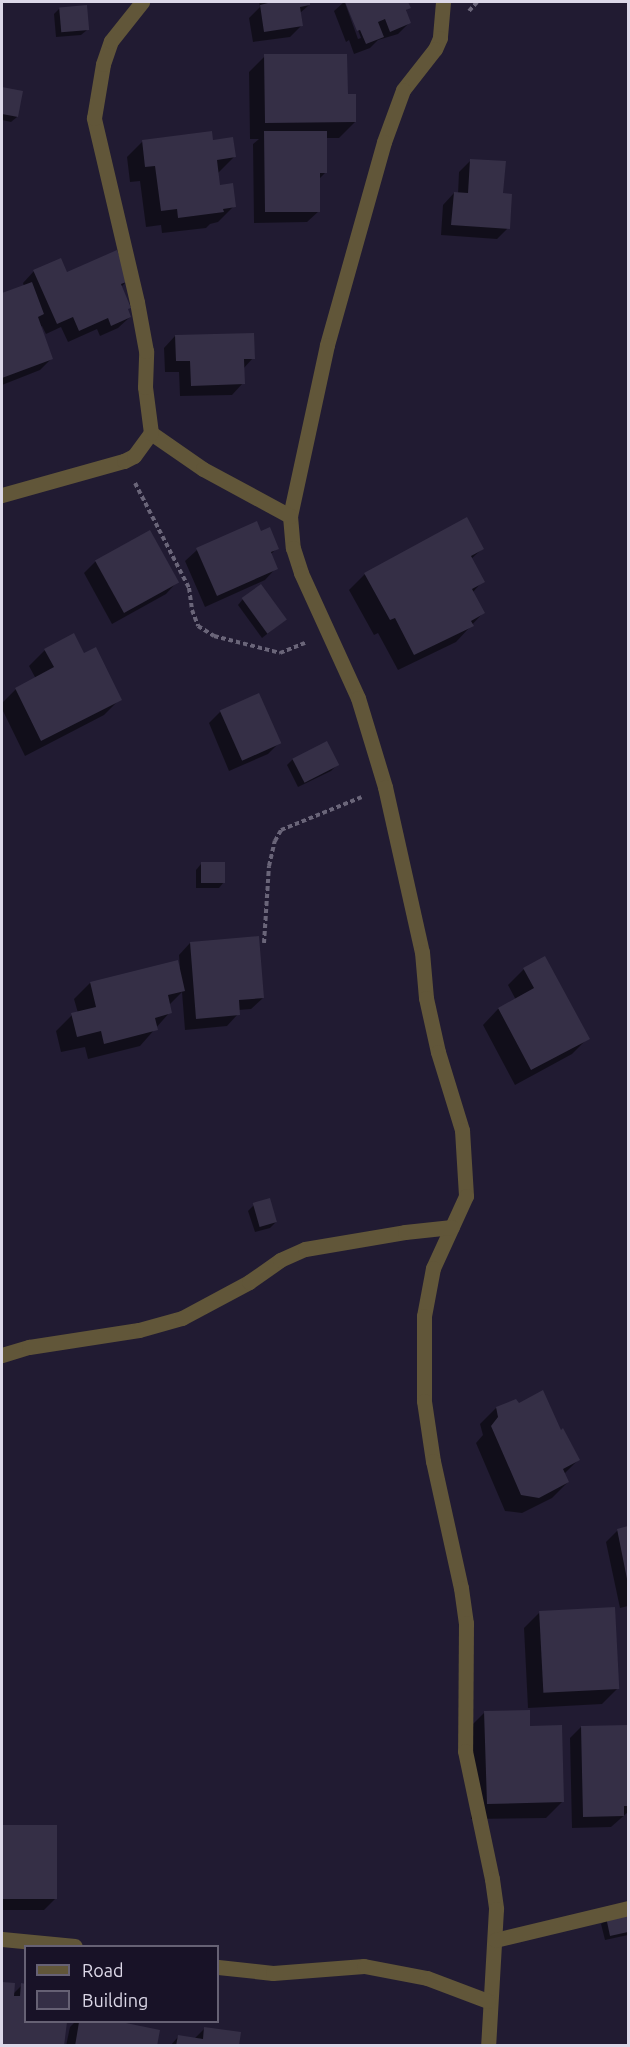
<!DOCTYPE html>
<html>
<head>
<meta charset="utf-8">
<style>
  body { margin:0 }
  #map { position:relative; width:630px; height:2047px; overflow:hidden; background:#211b32; font-family:Ubuntu,sans-serif }
  div>[style] { position:absolute }
  .shadow>* { inset:0; background:#0007 }
  .building>* { inset:0; background:#352f46; transform-origin:0 0 }
  .path>* { height:4px; margin-top:-2px; transform-origin:0; background:repeating-linear-gradient(90deg,#6a6579 0 4.5px,transparent 0 7.5px) }
  .minor>* { height:15px; margin:-7.5px; padding:0 7.5px; transform-origin:7.5px; border-radius:7.5px; background:#615639 }
  span { translate:-50% -50%; white-space:nowrap; text-align:center; line-height:1.15; -webkit-text-stroke:4.5px #181227; paint-order:stroke }
  .frame { position:absolute; inset:0; border:3px solid #dcd8e8; pointer-events:none }
  .legend { position:absolute; left:24px; top:1945px; width:195px; height:78px; box-sizing:border-box; background:#181227; border:2px solid #666174; margin:0; padding:8px 10px; list-style:none; font-size:18px; color:#dcd8e8 }
  .legend li { display:flex; align-items:center; gap:12px; height:30px }
  .legend b { width:30px; border:2px solid #666174 }
</style>
</head>
<body>
<div id="map">
  <div class="shadow">
    <i style="clip-path:polygon(259px 2px,308px 2px,309px 5px,300px 13px,302px 25px,290px 37px,253px 42px,249px 18px,260px 7px)"></i>
    <i style="clip-path:polygon(evenodd,344px 2px,407px 2px,409px 7px,405px 12px,409px 23px,398px 34px,378px 40px,370px 48px,354px 54px,349px 40px,346px 42px,334px 11px,344px 2px,345px 3px,348px 3px,361px 38px,358px 39px,345px 3px)"></i>
    <i style="clip-path:polygon(60px 8px,87px 30px,81px 35px,56px 37px,54px 14px)"></i>
    <i style="clip-path:polygon(265px 56px,347px 96px,355px 122px,339px 138px,325px 138px,325px 173px,318px 180px,319px 211px,307px 222px,254px 223px,253px 144px,259px 139px,250px 139px,249px 72px)"></i>
    <i style="clip-path:polygon(2px 88px,21px 92px,17px 117px,11px 122px,2px 120px)"></i>
    <i style="clip-path:polygon(143px 141px,234px 157px,218px 173px,219px 186px,234px 206px,218px 222px,210px 224px,206px 228px,162px 233px,161px 225px,146px 227px,140px 181px,130px 182px,127px 157px)"></i>
    <i style="clip-path:polygon(471px 160px,502px 195px,508px 228px,497px 239px,441px 235px,443px 205px,454px 193px,458px 194px,459px 172px)"></i>
    <i style="clip-path:polygon(34px 271px,127px 281px,121px 287px,130px 317px,118px 328px,100px 336px,97px 329px,68px 342px,61px 327px,46px 334px,42px 326px,40px 327px,51px 359px,40px 370px,2px 385px,2px 295px,24px 286px,23px 283px)"></i>
    <i style="clip-path:polygon(175px 336px,253px 358px,243px 369px,243px 383px,232px 395px,180px 396px,179px 372px,165px 372px,164px 348px)"></i>
    <i style="clip-path:polygon(149px 532px,177px 582px,166px 594px,112px 624px,84px 573px,96px 561px)"></i>
    <i style="clip-path:polygon(260px 533px,277px 548px,270px 555px,276px 568px,265px 580px,205px 607px,185px 561px,197px 550px)"></i>
    <i style="clip-path:polygon(482px 549px,471px 559px,483px 581px,472px 593px,483px 613px,456px 642px,398px 670px,378px 633px,374px 635px,349px 590px,365px 574px)"></i>
    <i style="clip-path:polygon(243px 599px,285px 620px,262px 638px,238px 605px)"></i>
    <i style="clip-path:polygon(45px 650px,83px 655px,120px 699px,104px 715px,25px 756px,2px 709px,2px 703px,16px 689px,36px 679px,29px 666px)"></i>
    <i style="clip-path:polygon(258px 695px,279px 743px,268px 754px,229px 771px,209px 723px,220px 712px)"></i>
    <i style="clip-path:polygon(293px 759px,337px 765px,331px 771px,298px 787px,287px 765px)"></i>
    <i style="clip-path:polygon(201px 864px,224px 882px,219px 888px,196px 888px,196px 870px)"></i>
    <i style="clip-path:polygon(190px 943px,263px 998px,251px 1009px,238px 1010px,238px 1014px,227px 1026px,185px 1030px,182px 992px,169px 1005px,170px 1012px,140px 1046px,88px 1059px,85px 1047px,61px 1052px,56px 1031px,72px 1015px,78px 1013px,74px 999px,90px 983px,180px 968px,179px 955px)"></i>
    <i style="clip-path:polygon(524px 969px,588px 1038px,572px 1054px,515px 1085px,483px 1025px,498px 1009px,516px 1000px,508px 985px)"></i>
    <i style="clip-path:polygon(254px 1205px,276px 1222px,270px 1228px,255px 1232px,248px 1211px)"></i>
    <i style="clip-path:polygon(496px 1408px,561px 1432px,578px 1460px,564px 1474px,568px 1482px,552px 1498px,522px 1513px,505px 1511px,476px 1443px,483px 1435px,480px 1424px)"></i>
    <i style="clip-path:polygon(628px 1528px,628px 1606px,620px 1608px,606px 1542px,618px 1530px)"></i>
    <i style="clip-path:polygon(540px 1612px,618px 1688px,602px 1704px,528px 1708px,524px 1628px)"></i>
    <i style="clip-path:polygon(485px 1712px,529px 1727px,562px 1802px,546px 1818px,471px 1819px,469px 1728px)"></i>
    <i style="clip-path:polygon(628px 1726px,628px 1812px,611px 1827px,572px 1828px,570px 1738px,581px 1727px)"></i>
    <i style="clip-path:polygon(2px 1826px,56px 1826px,55px 1899px,44px 1910px,2px 1910px)"></i>
    <i style="clip-path:polygon(628px 1914px,628px 1935px,605px 1940px,601px 1924px,607px 1919px)"></i>
    <i style="clip-path:polygon(2px 1983px,14px 1984px,13px 1994px,22px 1985px,26px 2022px,65px 2022px,63px 2046px,2px 2046px)"></i>
    <i style="clip-path:polygon(75px 2022px,113px 2022px,158px 2031px,155px 2046px,66px 2046px,70px 2027px)"></i>
    <i style="clip-path:polygon(205px 2028px,237px 2046px,170px 2046px,178px 2037px,194px 2039px)"></i>
  </div>
  <div class="building">
    <i style="clip-path:polygon(272px 2px,310px 2px,310px 5px,300px 7px,303px 26px,264px 32px,260px 5px)"></i>
    <i style="clip-path:polygon(345px 2px,408px 2px,411px 8px,406px 10px,411px 23px,390px 32px,385px 19px,378px 22px,384px 37px,366px 44px,360px 30px,357px 31px)"></i>
    <i style="left:87px;top:5px;width:25px;height:28px;rotate:85deg"></i>
    <i style="clip-path:polygon(264px 54px,347px 54px,348px 94px,356px 94px,356px 122px,265px 123px)"></i>
    <i style="clip-path:polygon(2px 87px,23px 91px,18px 117px,2px 114px)"></i>
    <i style="clip-path:polygon(212px 131px,213px 140px,233px 137px,236px 157px,217px 160px,220px 185px,233px 183px,236px 207px,223px 209px,224px 212px,178px 218px,177px 209px,161px 211px,155px 166px,145px 167px,142px 140px)"></i>
    <i style="clip-path:polygon(264px 131px,327px 131px,327px 173px,320px 173px,320px 212px,265px 212px)"></i>
    <i style="clip-path:polygon(470px 159px,506px 161px,503px 193px,512px 194px,510px 229px,451px 225px,454px 192px,468px 193px)"></i>
    <i style="clip-path:polygon(117px 250px,129px 281px,121px 284px,131px 308px,128px 309px,131px 317px,111px 326px,108px 318px,79px 331px,73px 317px,57px 324px,33px 270px,61px 258px,67px 272px)"></i>
    <i style="clip-path:polygon(32px 282px,44px 314px,38px 317px,53px 359px,2px 378px,2px 293px)"></i>
    <i style="clip-path:polygon(254px 333px,255px 359px,244px 359px,245px 384px,191px 386px,190px 361px,176px 361px,175px 335px)"></i>
    <i style="clip-path:polygon(467px 517px,484px 549px,471px 556px,485px 582px,472px 589px,485px 613px,471px 621px,474px 626px,414px 655px,395px 618px,390px 620px,364px 573px)"></i>
    <i style="clip-path:polygon(257px 521px,261px 531px,270px 527px,279px 549px,271px 552px,278px 569px,217px 596px,196px 548px)"></i>
    <i style="left:150px;top:530px;width:60px;height:63px;rotate:61deg"></i>
    <i style="left:261px;top:584px;width:44px;height:24px;rotate:54deg"></i>
    <i style="clip-path:polygon(74px 633px,84px 653px,96px 647px,122px 700px,41px 741px,15px 688px,54px 667px,44px 649px)"></i>
    <i style="left:259px;top:693px;width:55px;height:43px;rotate:66deg"></i>
    <i style="left:327px;top:741px;width:27px;height:39px;rotate:63deg"></i>
    <i style="left:201px;top:862px;width:24px;height:21px"></i>
    <i style="clip-path:polygon(259px 936px,264px 998px,239px 1000px,240px 1015px,196px 1019px,190px 942px)"></i>
    <i style="clip-path:polygon(545px 956px,590px 1039px,531px 1070px,498px 1008px,534px 988px,523px 968px)"></i>
    <i style="clip-path:polygon(178px 960px,185px 991px,168px 995px,172px 1013px,155px 1018px,158px 1030px,104px 1044px,101px 1031px,77px 1037px,71px 1013px,96px 1007px,90px 982px)"></i>
    <i style="left:270px;top:1198px;width:25px;height:18px;rotate:74deg"></i>
    <i style="clip-path:polygon(543px 1390px,561px 1430px,563px 1428px,580px 1460px,563px 1469px,569px 1482px,539px 1498px,521px 1495px,491px 1426px,498px 1417px,496px 1407px,516px 1399px,519px 1403px)"></i>
    <i style="clip-path:polygon(628px 1526px,628px 1579px,627px 1579px,617px 1529px)"></i>
    <i style="left:615px;top:1607px;width:82px;height:76px;rotate:87deg"></i>
    <i style="clip-path:polygon(530px 1710px,530px 1726px,562px 1725px,564px 1802px,487px 1804px,484px 1711px)"></i>
    <i style="clip-path:polygon(628px 1725px,628px 1806px,624px 1806px,624px 1816px,583px 1817px,581px 1726px)"></i>
    <i style="left:2px;top:1825px;width:55px;height:74px"></i>
    <i style="clip-path:polygon(628px 1913px,628px 1932px,610px 1936px,606px 1917px)"></i>
    <i style="clip-path:polygon(2px 1982px,15px 1983px,14px 1996px,20px 1996px,21px 1983px,26px 1984px,26px 2022px,67px 2022px,64px 2046px,2px 2046px)"></i>
    <i style="clip-path:polygon(79px 2022px,121px 2022px,160px 2030px,157px 2046px,75px 2046px)"></i>
    <i style="clip-path:polygon(204px 2027px,241px 2032px,239px 2046px,176px 2046px,178px 2035px,203px 2039px)"></i>
  </div>
  <div class="path">
    <i style="left:469px;top:11px;width:12px;rotate:-48deg"></i>
    <i style="left:135px;top:483px;width:118px;rotate:62.8deg"></i>
    <i style="left:189px;top:588px;width:22px;rotate:82deg"></i>
    <i style="left:192px;top:610px;width:17px;rotate:69deg"></i>
    <i style="left:198px;top:626px;width:19px;rotate:32deg"></i>
    <i style="left:214px;top:636px;width:68px;rotate:14.4deg"></i>
    <i style="left:280px;top:653px;width:27px;rotate:-22deg"></i>
    <i style="left:264px;top:943px;width:77px;rotate:-86.3deg"></i>
    <i style="left:269px;top:866px;width:26px;rotate:-77deg"></i>
    <i style="left:275px;top:841px;width:13px;rotate:-61deg"></i>
    <i style="left:281px;top:830px;width:87px;rotate:-22.2deg"></i>
  </div>
  <div class="minor">
    <i style="left:443px;top:2px;width:36px;rotate:95deg"></i>
    <i style="left:440px;top:38px;width:12px;rotate:114deg"></i>
    <i style="left:435px;top:49px;width:52px;rotate:128deg"></i>
    <i style="left:403px;top:90px;width:55px;rotate:110.1deg"></i>
    <i style="left:384px;top:142px;width:211px;rotate:105.7deg"></i>
    <i style="left:327px;top:345px;width:175px;rotate:102.2deg"></i>
    <i style="left:290px;top:516px;width:32px;rotate:85deg"></i>
    <i style="left:293px;top:548px;width:26px;rotate:72deg"></i>
    <i style="left:301px;top:573px;width:137px;rotate:65.5deg"></i>
    <i style="left:358px;top:698px;width:93px;rotate:73.1deg"></i>
    <i style="left:385px;top:787px;width:169px;rotate:77.4deg"></i>
    <i style="left:422px;top:952px;width:46px;rotate:85deg"></i>
    <i style="left:426px;top:998px;width:55px;rotate:77.5deg"></i>
    <i style="left:438px;top:1052px;width:82px;rotate:72.9deg"></i>
    <i style="left:462px;top:1130px;width:66px;rotate:86.5deg"></i>
    <i style="left:466px;top:1196px;width:79px;rotate:114.6deg"></i>
    <i style="left:433px;top:1268px;width:49px;rotate:100.6deg"></i>
    <i style="left:424px;top:1316px;width:85px;rotate:90deg"></i>
    <i style="left:424px;top:1401px;width:61px;rotate:81.5deg"></i>
    <i style="left:433px;top:1461px;width:130px;rotate:77.6deg"></i>
    <i style="left:461px;top:1588px;width:35px;rotate:82deg"></i>
    <i style="left:466px;top:1623px;width:128px;rotate:90.4deg"></i>
    <i style="left:465px;top:1751px;width:131px;rotate:78.1deg"></i>
    <i style="left:492px;top:1879px;width:30px;rotate:82deg"></i>
    <i style="left:496px;top:1909px;width:137px;rotate:93.3deg"></i>
    <i style="left:151px;top:433px;width:63px;rotate:34.7deg"></i>
    <i style="left:203px;top:469px;width:99px;rotate:28.4deg"></i>
    <i style="left:2px;top:495px;width:127px;rotate:-15.6deg"></i>
    <i style="left:124px;top:461px;width:11px;rotate:-27deg"></i>
    <i style="left:134px;top:456px;width:29px;rotate:-54deg"></i>
    <i style="left:151px;top:433px;width:46px;rotate:-97.4deg"></i>
    <i style="left:145px;top:387px;width:36px;rotate:-88deg"></i>
    <i style="left:146px;top:351px;width:50px;rotate:-100.4deg"></i>
    <i style="left:137px;top:302px;width:189px;rotate:-103.2deg"></i>
    <i style="left:94px;top:118px;width:55px;rotate:-80.5deg"></i>
    <i style="left:103px;top:64px;width:24px;rotate:-71deg"></i>
    <i style="left:111px;top:41px;width:50px;rotate:-51.5deg"></i>
    <i style="left:2px;top:1355px;width:28px;rotate:-17deg"></i>
    <i style="left:29px;top:1347px;width:111px;rotate:-8.8deg"></i>
    <i style="left:139px;top:1330px;width:45px;rotate:-15.6deg"></i>
    <i style="left:182px;top:1318px;width:76px;rotate:-28.2deg"></i>
    <i style="left:249px;top:1282px;width:38px;rotate:-35deg"></i>
    <i style="left:280px;top:1260px;width:27px;rotate:-24deg"></i>
    <i style="left:305px;top:1249px;width:101px;rotate:-9.6deg"></i>
    <i style="left:405px;top:1232px;width:47px;rotate:-6.1deg"></i>
    <i style="left:2px;top:1939px;width:73px;rotate:5.5deg"></i>
    <i style="left:495px;top:1940px;width:137px;rotate:-13.5deg"></i>
    <i style="left:218px;top:1967px;width:55px;rotate:6.2deg"></i>
    <i style="left:273px;top:1973px;width:91px;rotate:-4.4deg"></i>
    <i style="left:364px;top:1966px;width:64px;rotate:10.8deg"></i>
    <i style="left:427px;top:1978px;width:65px;rotate:20.7deg"></i>
  </div>
  <div class="frame"></div>
  <ul class="legend">
  <li><b style="height:8px;background:#615639"></b>Road</li>
  <li><b style="height:16px;background:#352f46"></b>Building</li>
  </ul>
</div>
</body>
</html>
